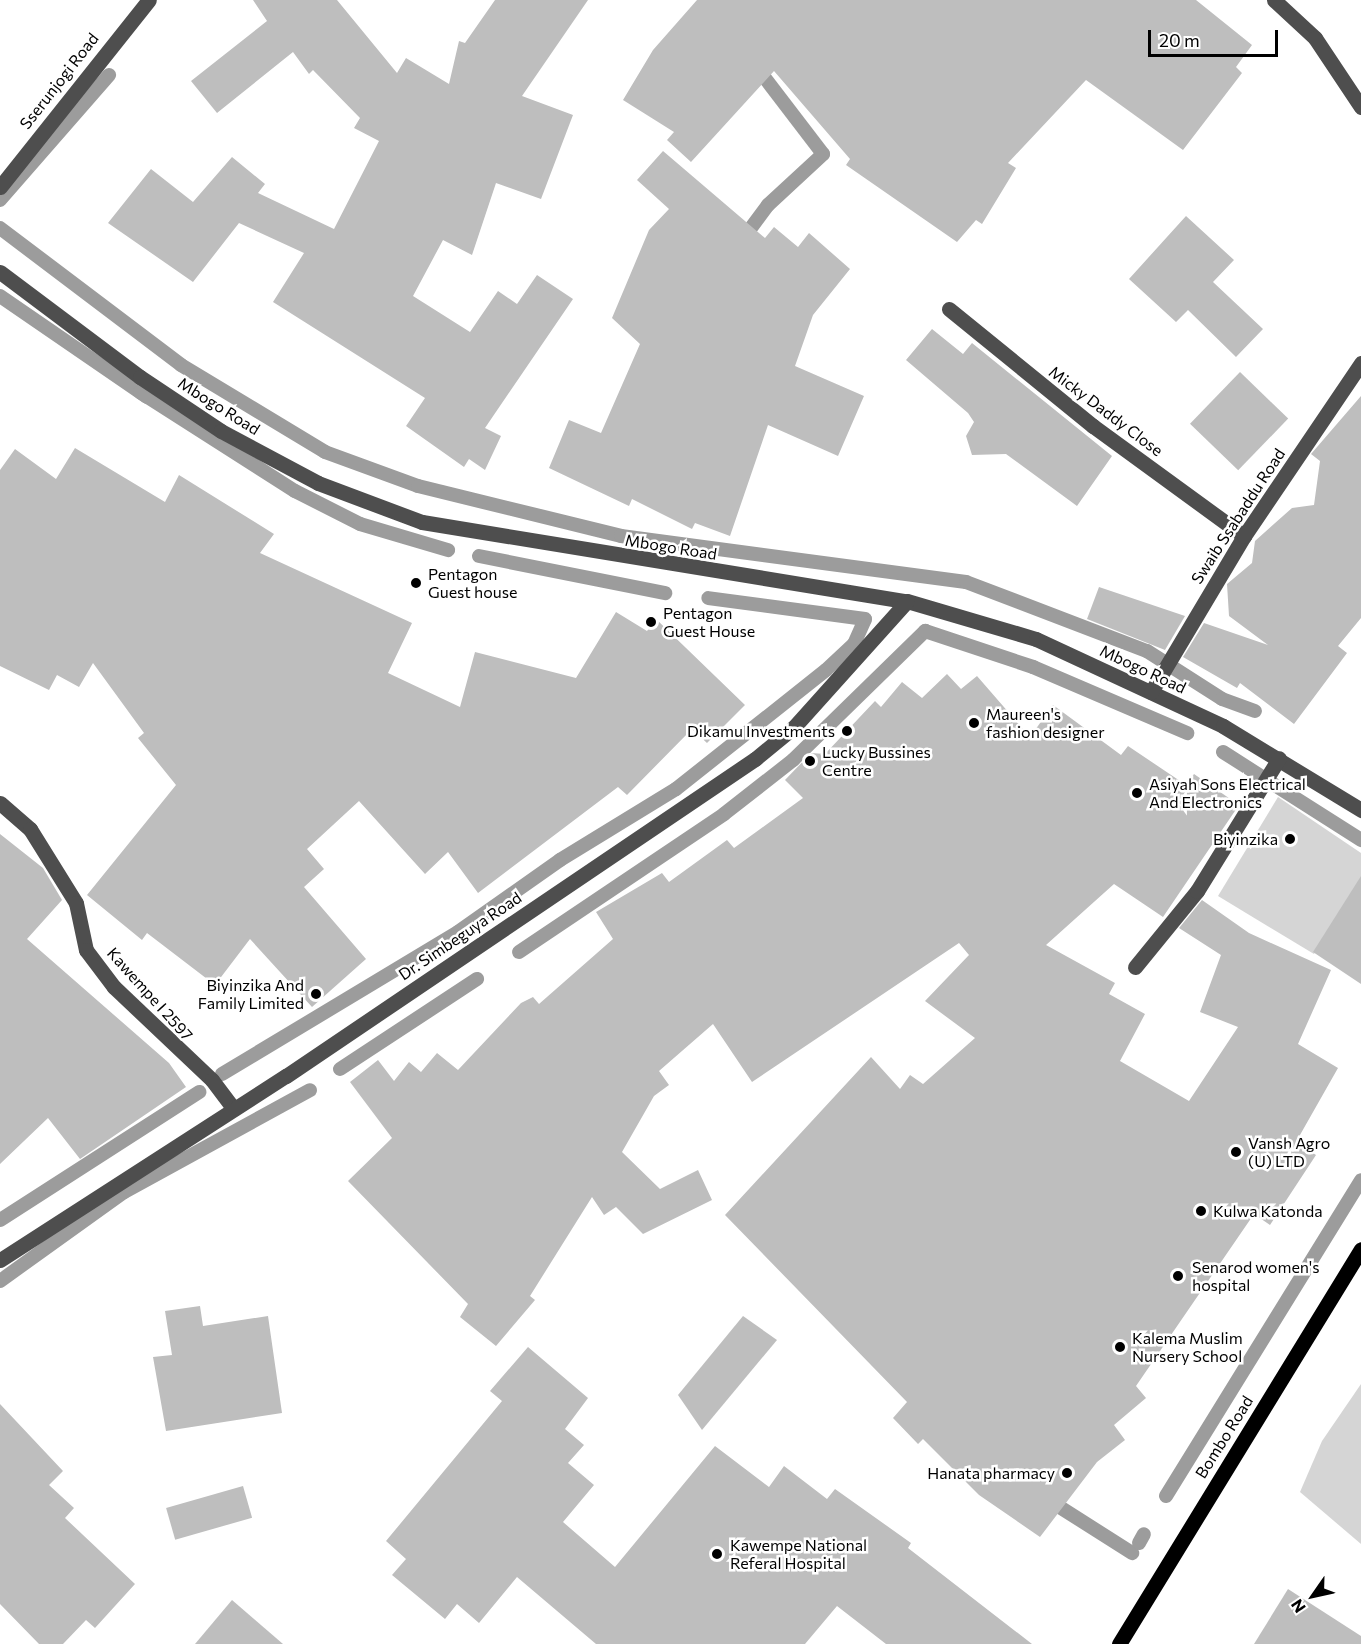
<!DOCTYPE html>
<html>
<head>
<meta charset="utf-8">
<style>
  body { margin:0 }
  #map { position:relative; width:1361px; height:1644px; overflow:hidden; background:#fff; font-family:Commissioner,sans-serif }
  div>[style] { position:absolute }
  .green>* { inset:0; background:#d5d5d5 }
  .stream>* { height:14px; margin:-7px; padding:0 7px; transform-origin:7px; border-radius:7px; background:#9c9c9c }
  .building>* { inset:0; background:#bebebe; transform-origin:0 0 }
  .minor>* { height:15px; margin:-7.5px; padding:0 7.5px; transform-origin:7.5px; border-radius:7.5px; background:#4e4e4e }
  .major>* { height:15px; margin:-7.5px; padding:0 7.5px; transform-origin:7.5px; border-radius:7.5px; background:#000 }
  .dots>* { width:16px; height:16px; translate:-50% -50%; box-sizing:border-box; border:3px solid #fff; border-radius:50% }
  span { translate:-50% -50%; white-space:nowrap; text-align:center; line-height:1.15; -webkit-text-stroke:5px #fff; paint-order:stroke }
  .street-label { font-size:16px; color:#000 }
  .poi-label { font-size:16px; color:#000 }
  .left { translate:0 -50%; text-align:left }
  .right { translate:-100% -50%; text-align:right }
  .north { position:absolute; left:1283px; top:1566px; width:60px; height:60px; -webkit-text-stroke:4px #fff; paint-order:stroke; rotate:236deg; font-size:16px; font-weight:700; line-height:24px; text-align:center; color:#000 }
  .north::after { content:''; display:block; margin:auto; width:21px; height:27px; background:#000; clip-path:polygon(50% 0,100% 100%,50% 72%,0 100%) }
  .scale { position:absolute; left:1148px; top:30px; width:130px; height:27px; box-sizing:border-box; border:3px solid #000; border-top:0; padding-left:8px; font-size:18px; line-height:21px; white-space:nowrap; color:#000; -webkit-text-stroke:4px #fff; paint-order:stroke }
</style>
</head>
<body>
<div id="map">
  <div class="green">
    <i style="clip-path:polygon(1278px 797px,1361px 853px,1361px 880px,1314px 954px,1218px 896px)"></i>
    <i style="clip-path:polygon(1361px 1384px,1361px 1544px,1300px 1492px,1322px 1441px)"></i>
  </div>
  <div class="stream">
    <i style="left:0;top:200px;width:166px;rotate:-48.9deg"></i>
    <i style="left:0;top:228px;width:227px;rotate:37.1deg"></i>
    <i style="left:181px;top:365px;width:168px;rotate:31.1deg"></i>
    <i style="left:325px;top:452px;width:99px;rotate:20.1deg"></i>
    <i style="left:418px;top:486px;width:209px;rotate:13.8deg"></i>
    <i style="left:621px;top:536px;width:348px;rotate:7.6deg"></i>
    <i style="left:966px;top:582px;width:194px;rotate:20.9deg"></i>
    <i style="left:1147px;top:651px;width:89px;rotate:32.6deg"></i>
    <i style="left:1222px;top:699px;width:35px;rotate:20deg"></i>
    <i style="left:742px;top:240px;width:44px;rotate:-53.4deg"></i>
    <i style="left:768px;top:205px;width:75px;rotate:-42.8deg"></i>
    <i style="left:823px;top:154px;width:112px;rotate:-127.4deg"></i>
    <i style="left:0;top:296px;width:178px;rotate:34.5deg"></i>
    <i style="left:140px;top:392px;width:184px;rotate:32.6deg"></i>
    <i style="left:295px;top:491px;width:73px;rotate:26.9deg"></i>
    <i style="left:360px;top:524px;width:92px;rotate:16.5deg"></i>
    <i style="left:479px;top:556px;width:190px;rotate:11.3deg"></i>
    <i style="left:1223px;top:752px;width:164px;rotate:32.5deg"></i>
    <i style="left:519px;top:952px;width:247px;rotate:-33.9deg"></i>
    <i style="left:724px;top:814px;width:88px;rotate:-38deg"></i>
    <i style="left:793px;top:760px;width:185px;rotate:-44.3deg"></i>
    <i style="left:925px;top:631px;width:114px;rotate:18.4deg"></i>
    <i style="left:1033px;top:667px;width:168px;rotate:23.2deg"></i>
    <i style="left:340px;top:1069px;width:164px;rotate:-33.3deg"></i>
    <i style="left:222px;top:1074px;width:275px;rotate:-31deg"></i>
    <i style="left:458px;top:932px;width:125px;rotate:-35.2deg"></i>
    <i style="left:560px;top:860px;width:136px;rotate:-31.5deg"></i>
    <i style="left:676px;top:789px;width:191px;rotate:-38.4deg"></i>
    <i style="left:826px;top:670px;width:38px;rotate:-43deg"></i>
    <i style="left:854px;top:644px;width:27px;rotate:-66deg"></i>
    <i style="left:865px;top:619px;width:158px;rotate:-172.4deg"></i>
    <i style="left:0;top:1220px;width:237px;rotate:-32.7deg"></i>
    <i style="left:0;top:1281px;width:153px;rotate:-35.7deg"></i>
    <i style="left:124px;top:1192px;width:212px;rotate:-28.7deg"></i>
    <i style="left:1166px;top:1496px;width:371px;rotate:-58.3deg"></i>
    <i style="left:1047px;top:1499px;width:101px;rotate:32.4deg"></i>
    <i style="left:1139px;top:1543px;width:10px;rotate:-61deg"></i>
  </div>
  <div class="building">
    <i style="clip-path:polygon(253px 0,337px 0,397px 73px,406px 58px,449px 84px,459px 41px,465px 43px,495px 0,588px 0,522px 96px,573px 115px,541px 199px,496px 183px,472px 255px,443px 240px,413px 296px,470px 332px,498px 291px,517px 304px,537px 275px,573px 299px,485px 428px,501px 436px,485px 470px,469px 459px,464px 467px,406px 426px,425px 398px,273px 302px,304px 253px,239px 223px,193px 282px,108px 223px,151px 169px,193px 202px,232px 157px,265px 184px,258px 193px,334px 229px,379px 141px,354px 128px,360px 118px,313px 70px,309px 74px,293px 52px,217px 113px,191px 81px,267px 21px)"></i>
    <i style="clip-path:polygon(697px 0,1196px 0,1252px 45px,1236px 67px,1242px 73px,1183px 150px,1086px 80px,1008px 163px,1016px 168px,982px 224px,976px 220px,957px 242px,846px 165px,850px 159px,774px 71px,691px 162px,667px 140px,674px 132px,623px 100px,653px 50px)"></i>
    <i style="clip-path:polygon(663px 151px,765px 238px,774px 227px,798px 247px,809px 233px,850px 269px,813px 315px,795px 366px,864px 396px,838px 456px,768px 425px,730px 536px,695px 523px,692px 529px,632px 499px,629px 506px,549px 468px,569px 420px,601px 433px,640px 344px,612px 318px,649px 230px,669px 209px,637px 180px)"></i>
    <i style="clip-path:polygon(1186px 216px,1234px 260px,1213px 282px,1263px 329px,1236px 357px,1188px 310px,1176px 322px,1129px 279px)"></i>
    <i style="clip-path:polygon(932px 329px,963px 354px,972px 343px,1112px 456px,1077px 506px,1006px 454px,972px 455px,966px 436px,974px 422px,968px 413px,906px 360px)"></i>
    <i style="left:1240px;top:372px;width:67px;height:72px;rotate:44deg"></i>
    <i style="clip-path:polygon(1361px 396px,1361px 618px,1338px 646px,1347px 653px,1294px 724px,1240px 683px,1237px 688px,1183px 657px,1204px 623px,1268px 645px,1229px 616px,1227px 584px,1252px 563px,1255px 541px,1292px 508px,1314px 505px,1320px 461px,1311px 454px)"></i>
    <i style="clip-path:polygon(75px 448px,165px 502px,179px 475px,274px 534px,260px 553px,412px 623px,388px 673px,460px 707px,475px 652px,576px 678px,616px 612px,647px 631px,656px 619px,745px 705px,707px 743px,692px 729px,627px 795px,618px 787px,478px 893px,448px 852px,425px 874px,359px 801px,307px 849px,324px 869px,304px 887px,366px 959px,312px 1007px,250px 939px,215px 985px,147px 933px,142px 940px,87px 895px,176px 785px,138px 738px,144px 733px,93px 663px,79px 687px,57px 675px,49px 690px,0 666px,0 470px,15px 449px,56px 479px)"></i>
    <i style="clip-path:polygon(1099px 587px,1185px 616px,1165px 650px,1087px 619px)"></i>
    <i style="clip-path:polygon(947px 674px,961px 689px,977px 676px,1030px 737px,1053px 705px,1121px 755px,1128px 746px,1186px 785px,1194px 774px,1239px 805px,1163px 917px,1114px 884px,1046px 945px,1115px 983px,1109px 994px,1145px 1014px,1120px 1061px,1189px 1101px,1238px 1027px,1200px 1012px,1221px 955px,1179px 928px,1202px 900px,1249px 933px,1331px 970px,1298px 1044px,1338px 1068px,1296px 1142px,1316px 1155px,1270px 1225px,1254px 1214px,1136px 1386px,1146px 1398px,1114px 1425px,1125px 1440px,1097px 1462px,1040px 1537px,979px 1495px,923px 1439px,918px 1444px,893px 1418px,907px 1402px,725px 1215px,871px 1057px,900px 1089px,910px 1075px,923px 1084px,975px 1038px,925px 1001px,969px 955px,959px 943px,752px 1082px,713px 1024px,659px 1071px,669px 1085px,654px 1096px,622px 1152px,660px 1189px,698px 1170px,712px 1200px,643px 1234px,616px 1207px,604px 1215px,592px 1197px,530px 1296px,535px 1300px,496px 1346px,460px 1317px,468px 1304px,348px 1181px,392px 1138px,350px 1082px,378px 1060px,394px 1081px,409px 1062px,421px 1072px,437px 1053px,458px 1070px,521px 1003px,533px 997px,539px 1004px,613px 939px,596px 912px,662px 873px,669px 882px,727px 840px,734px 848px,803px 798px,785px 780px,811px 753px,825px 754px,875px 701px,881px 707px,902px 682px,922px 698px)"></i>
    <i style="clip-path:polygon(0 834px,43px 868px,62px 900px,27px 939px,169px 1063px,186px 1087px,80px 1159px,48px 1118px,0 1164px)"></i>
    <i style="clip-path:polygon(1361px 876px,1361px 984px,1313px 952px)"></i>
    <i style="clip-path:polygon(200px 1306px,203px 1326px,268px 1316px,282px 1413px,166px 1431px,153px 1357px,172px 1355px,165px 1311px)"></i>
    <i style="clip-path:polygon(743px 1316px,777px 1340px,702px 1430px,678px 1395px)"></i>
    <i style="clip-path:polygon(528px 1347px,588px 1398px,565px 1429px,584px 1445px,568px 1463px,594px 1485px,563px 1522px,615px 1567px,715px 1446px,769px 1487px,784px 1466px,827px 1499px,835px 1489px,911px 1543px,908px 1548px,1032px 1644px,886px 1644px,837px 1606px,805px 1644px,596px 1644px,517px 1577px,479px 1623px,457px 1604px,445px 1619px,392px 1575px,406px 1559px,386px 1541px,502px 1401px,490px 1391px)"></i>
    <i style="clip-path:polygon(0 1404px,63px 1471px,49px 1485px,74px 1508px,65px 1518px,135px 1584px,95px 1628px,86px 1620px,63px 1644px,39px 1644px,0 1604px)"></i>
    <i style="left:243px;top:1486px;width:33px;height:80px;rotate:74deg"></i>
    <i style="clip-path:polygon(1288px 1589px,1361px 1636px,1361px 1644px,1254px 1644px)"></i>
    <i style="clip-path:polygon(232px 1600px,283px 1644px,195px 1644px)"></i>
  </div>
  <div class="minor">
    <i style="left:1274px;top:0;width:56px;rotate:42.8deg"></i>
    <i style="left:1315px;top:38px;width:83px;rotate:56.3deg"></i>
    <i style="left:0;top:187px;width:239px;rotate:-51.5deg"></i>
    <i style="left:0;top:272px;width:175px;rotate:36.9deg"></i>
    <i style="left:140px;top:377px;width:97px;rotate:33.7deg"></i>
    <i style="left:221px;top:431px;width:110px;rotate:28.2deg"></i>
    <i style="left:318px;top:483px;width:111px;rotate:20.6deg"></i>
    <i style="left:422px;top:522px;width:491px;rotate:9.3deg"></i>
    <i style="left:907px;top:601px;width:134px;rotate:16.4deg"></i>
    <i style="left:1036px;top:639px;width:206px;rotate:24.9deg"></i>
    <i style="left:1223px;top:726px;width:162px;rotate:31.3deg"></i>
    <i style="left:949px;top:309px;width:186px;rotate:39.1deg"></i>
    <i style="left:1093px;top:426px;width:187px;rotate:36.1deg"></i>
    <i style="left:1151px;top:692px;width:182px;rotate:-59.2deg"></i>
    <i style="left:1244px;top:536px;width:209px;rotate:-55.9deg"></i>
    <i style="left:0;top:803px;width:40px;rotate:41deg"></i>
    <i style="left:30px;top:829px;width:87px;rotate:58.1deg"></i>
    <i style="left:76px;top:903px;width:48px;rotate:78deg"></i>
    <i style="left:86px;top:950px;width:46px;rotate:52.9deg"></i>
    <i style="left:114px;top:987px;width:135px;rotate:43.5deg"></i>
    <i style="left:212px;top:1080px;width:36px;rotate:53deg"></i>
    <i style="left:1135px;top:967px;width:98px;rotate:-50.8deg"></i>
    <i style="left:1197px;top:891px;width:156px;rotate:-58.3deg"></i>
    <i style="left:0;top:1260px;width:340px;rotate:-32.8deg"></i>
    <i style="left:286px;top:1076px;width:566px;rotate:-34.06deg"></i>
    <i style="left:755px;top:759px;width:50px;rotate:-39.4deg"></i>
    <i style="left:794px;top:727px;width:169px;rotate:-48.1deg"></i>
  </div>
  <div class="major">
    <i style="left:1119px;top:1644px;width:463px;rotate:-58.5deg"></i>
  </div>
  <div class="dots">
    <i style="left:416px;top:583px;background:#000"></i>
    <i style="left:651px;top:622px;background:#000"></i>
    <i style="left:974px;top:723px;background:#000"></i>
    <i style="left:847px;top:731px;background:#000"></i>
    <i style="left:810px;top:761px;background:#000"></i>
    <i style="left:1137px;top:793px;background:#000"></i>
    <i style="left:1290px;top:839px;background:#000"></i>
    <i style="left:316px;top:994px;background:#000"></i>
    <i style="left:1236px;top:1152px;background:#000"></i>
    <i style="left:1201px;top:1211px;background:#000"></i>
    <i style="left:1178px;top:1276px;background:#000"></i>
    <i style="left:1120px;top:1347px;background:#000"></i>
    <i style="left:1067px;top:1473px;background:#000"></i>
    <i style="left:717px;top:1554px;background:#000"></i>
  </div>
  <div class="street-label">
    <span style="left:59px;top:81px;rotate:-52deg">Sserunjogi Road</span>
    <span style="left:219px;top:406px;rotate:32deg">Mbogo Road</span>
    <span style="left:1106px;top:411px;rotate:37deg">Micky Daddy Close</span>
    <span style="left:1238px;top:516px;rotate:-57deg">Swaib Ssabaddu Road</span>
    <span style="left:671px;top:547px;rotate:9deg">Mbogo Road</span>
    <span style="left:1143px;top:669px;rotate:25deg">Mbogo Road</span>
    <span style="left:460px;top:936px;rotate:-34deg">Dr. Simbeguya Road</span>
    <span style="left:150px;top:994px;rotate:48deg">Kawempe I 2597</span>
    <span style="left:1224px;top:1437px;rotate:-58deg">Bombo Road</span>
  </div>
  <div class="poi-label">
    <span class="left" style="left:428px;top:583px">Pentagon<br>Guest house</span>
    <span class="left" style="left:663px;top:622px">Pentagon<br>Guest House</span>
    <span class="left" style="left:986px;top:723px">Maureen's<br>fashion designer</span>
    <span class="right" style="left:835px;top:731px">Dikamu Investments</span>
    <span class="left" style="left:822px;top:761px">Lucky Bussines<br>Centre</span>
    <span class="left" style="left:1149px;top:793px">Asiyah Sons Electrical<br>And Electronics</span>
    <span class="right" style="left:1278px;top:839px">Biyinzika</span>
    <span class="right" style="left:304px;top:994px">Biyinzika And<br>Family Limited</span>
    <span class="left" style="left:1248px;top:1152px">Vansh Agro<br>(U) LTD</span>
    <span class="left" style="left:1213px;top:1211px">Kulwa Katonda</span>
    <span class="left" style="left:1192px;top:1276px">Senarod women's<br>hospital</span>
    <span class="left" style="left:1132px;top:1347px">Kalema Muslim<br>Nursery School</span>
    <span class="right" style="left:1055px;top:1473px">Hanata pharmacy</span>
    <span class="left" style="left:730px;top:1554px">Kawempe National<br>Referal Hospital</span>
  </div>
  <div class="north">N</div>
  <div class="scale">20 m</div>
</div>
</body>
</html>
